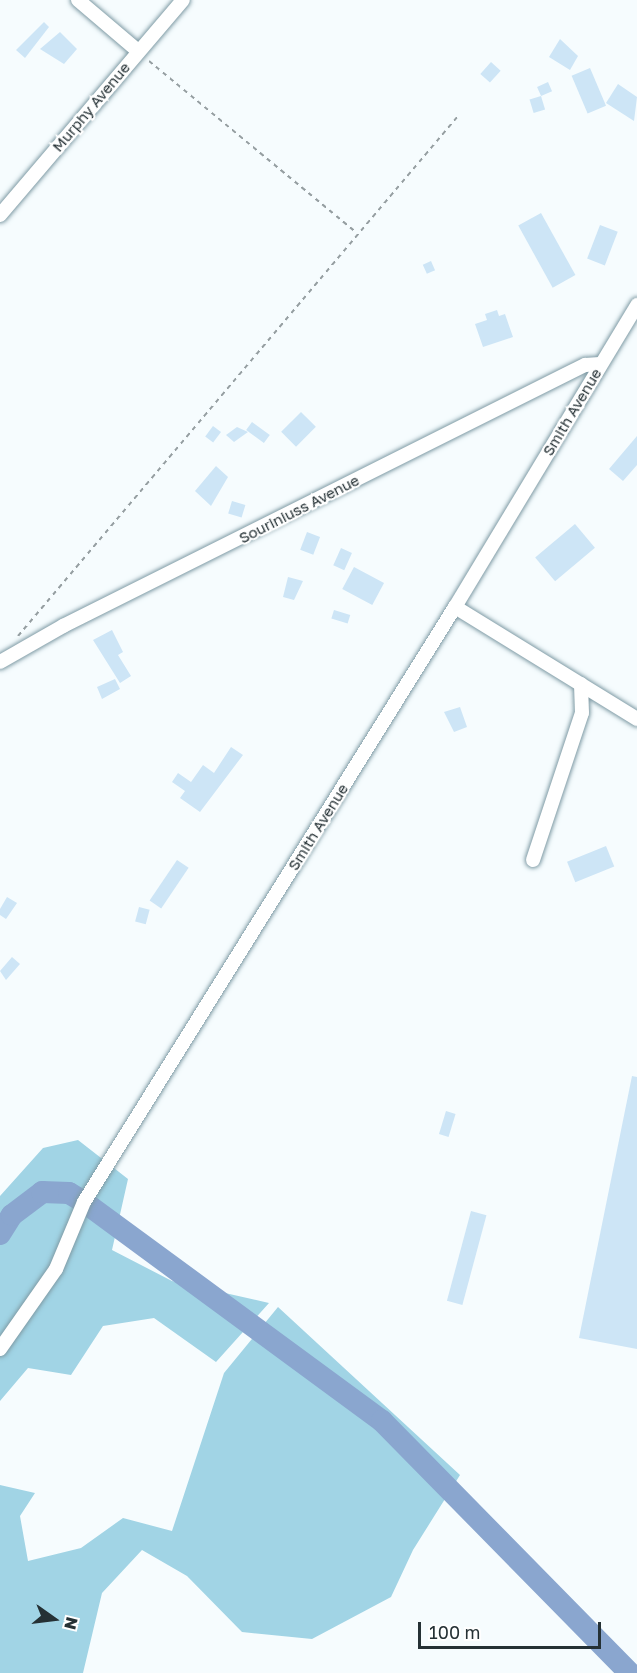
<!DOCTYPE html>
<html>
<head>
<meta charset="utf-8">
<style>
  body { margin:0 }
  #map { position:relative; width:637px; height:1673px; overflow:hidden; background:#f6fcfe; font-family:"Golos Text",sans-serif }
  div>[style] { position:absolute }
  .green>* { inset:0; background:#a1d4e5 }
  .river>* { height:22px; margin:-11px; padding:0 11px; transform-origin:11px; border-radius:11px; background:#8aa6cf }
  .building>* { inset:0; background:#cde5f6; transform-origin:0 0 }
  .path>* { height:2px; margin-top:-1px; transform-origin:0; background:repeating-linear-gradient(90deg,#959ea1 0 4.5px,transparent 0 9px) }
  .roads { filter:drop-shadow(0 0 2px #7f9ba5) drop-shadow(0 0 2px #7f9ba5) }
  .minor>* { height:14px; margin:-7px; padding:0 7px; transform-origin:7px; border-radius:7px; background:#fff }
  span { translate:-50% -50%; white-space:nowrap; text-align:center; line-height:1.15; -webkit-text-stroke:4.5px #fff; paint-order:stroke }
  .street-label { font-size:15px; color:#253135 }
  .north { position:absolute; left:24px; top:1589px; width:60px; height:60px; -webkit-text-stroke:4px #fff; paint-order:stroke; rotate:104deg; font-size:16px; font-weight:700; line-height:24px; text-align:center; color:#253135 }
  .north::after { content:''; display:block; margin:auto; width:21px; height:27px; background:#253135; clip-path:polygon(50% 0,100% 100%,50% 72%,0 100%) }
  .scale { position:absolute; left:418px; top:1622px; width:183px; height:27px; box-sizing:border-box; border:3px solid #253135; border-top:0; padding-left:8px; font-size:18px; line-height:21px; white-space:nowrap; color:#253135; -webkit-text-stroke:4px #fff; paint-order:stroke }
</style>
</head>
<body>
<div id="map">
  <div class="green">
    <i style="clip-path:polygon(78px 1140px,128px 1179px,112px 1250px,172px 1281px,269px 1303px,216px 1362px,154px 1318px,103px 1326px,71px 1375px,28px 1368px,0 1401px,0 1196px,43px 1148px)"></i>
    <i style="clip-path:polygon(278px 1307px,460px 1475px,413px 1550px,391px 1597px,312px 1639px,242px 1632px,187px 1576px,142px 1550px,102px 1593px,83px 1673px,0 1673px,0 1485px,35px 1493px,20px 1516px,28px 1561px,81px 1548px,123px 1518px,172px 1531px,224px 1373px)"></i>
  </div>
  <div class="river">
    <i style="left:0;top:1234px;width:22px;rotate:-58deg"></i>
    <i style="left:12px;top:1215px;width:38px;rotate:-37deg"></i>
    <i style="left:42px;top:1192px;width:27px;rotate:2deg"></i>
    <i style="left:69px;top:1193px;width:17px;rotate:31deg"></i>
    <i style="left:84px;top:1202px;width:370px;rotate:36.3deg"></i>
    <i style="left:382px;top:1421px;width:354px;rotate:45.5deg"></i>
  </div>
  <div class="building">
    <i style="clip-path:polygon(44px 22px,49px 27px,25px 58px,16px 50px)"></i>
    <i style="clip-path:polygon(60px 32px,77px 49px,64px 64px,40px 49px)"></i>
    <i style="clip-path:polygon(560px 39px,578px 56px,570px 70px,549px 57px)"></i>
    <i style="left:491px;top:62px;width:13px;height:16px;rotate:42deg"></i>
    <i style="left:590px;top:68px;width:41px;height:20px;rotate:67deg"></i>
    <i style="left:548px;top:82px;width:10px;height:12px;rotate:66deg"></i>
    <i style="clip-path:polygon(618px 84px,637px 97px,634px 121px,606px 103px)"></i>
    <i style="left:541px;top:96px;width:14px;height:12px;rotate:73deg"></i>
    <i style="left:541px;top:213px;width:71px;height:26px;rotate:61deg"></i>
    <i style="left:600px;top:225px;width:19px;height:36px;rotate:21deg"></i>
    <i style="left:431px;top:261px;width:10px;height:9px;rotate:66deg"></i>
    <i style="clip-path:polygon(497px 310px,499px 316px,505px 314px,513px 337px,483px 347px,475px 324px,487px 320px,485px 314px)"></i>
    <i style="left:301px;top:412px;width:21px;height:28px;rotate:45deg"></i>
    <i style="left:252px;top:422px;width:22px;height:10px;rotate:36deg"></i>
    <i style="left:213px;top:426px;width:10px;height:13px;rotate:37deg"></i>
    <i style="clip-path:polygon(237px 427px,248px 432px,234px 442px,226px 435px)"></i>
    <i style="clip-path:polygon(637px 436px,637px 465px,623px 481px,609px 469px)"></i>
    <i style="clip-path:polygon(216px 466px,228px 477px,211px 506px,195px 491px)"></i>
    <i style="left:232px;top:501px;width:14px;height:13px;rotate:17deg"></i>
    <i style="left:575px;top:524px;width:31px;height:52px;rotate:50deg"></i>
    <i style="left:307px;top:532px;width:14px;height:19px;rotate:21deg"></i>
    <i style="left:341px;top:548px;width:12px;height:19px;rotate:24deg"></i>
    <i style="left:354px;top:567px;width:34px;height:25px;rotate:28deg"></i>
    <i style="clip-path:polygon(288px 577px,303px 581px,294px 600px,283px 597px)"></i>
    <i style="left:334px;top:610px;width:17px;height:9px;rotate:17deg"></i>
    <i style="clip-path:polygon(112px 630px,123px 652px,118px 655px,131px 676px,120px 683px,93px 640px)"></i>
    <i style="clip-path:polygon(115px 679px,120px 689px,102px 699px,97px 687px)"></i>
    <i style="clip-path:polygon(460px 707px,467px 727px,454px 732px,444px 712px)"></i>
    <i style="clip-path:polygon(231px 747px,243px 755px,200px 812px,180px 798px,185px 791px,172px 782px,178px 773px,191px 782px,203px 765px,214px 773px)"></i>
    <i style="left:606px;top:846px;width:22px;height:42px;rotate:68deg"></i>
    <i style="left:177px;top:860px;width:14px;height:49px;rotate:34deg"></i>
    <i style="clip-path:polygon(7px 897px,17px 903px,6px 919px,0 915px,0 909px)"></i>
    <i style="left:139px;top:907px;width:11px;height:15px;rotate:15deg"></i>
    <i style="clip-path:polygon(12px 957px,20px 964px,6px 980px,0 971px)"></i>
    <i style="clip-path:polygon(632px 1076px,637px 1077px,637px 1349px,579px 1338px)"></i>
    <i style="left:446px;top:1111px;width:10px;height:24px;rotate:17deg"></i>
    <i style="left:471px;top:1211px;width:16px;height:93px;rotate:15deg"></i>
  </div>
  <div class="path">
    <i style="left:149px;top:61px;width:270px;rotate:39.6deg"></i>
    <i style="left:18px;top:636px;width:681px;rotate:-49.76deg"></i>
  </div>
  <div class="roads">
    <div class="minor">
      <i style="left:78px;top:0;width:79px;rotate:40.4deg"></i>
      <i style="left:0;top:215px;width:282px;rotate:-49.6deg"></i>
      <i style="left:455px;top:607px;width:214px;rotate:31.6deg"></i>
      <i style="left:0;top:662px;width:73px;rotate:-29.7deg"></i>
      <i style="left:63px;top:626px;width:584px;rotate:-26.57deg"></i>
      <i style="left:585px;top:365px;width:15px;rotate:-4deg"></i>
      <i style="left:533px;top:860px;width:155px;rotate:-71.6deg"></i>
      <i style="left:582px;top:713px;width:29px;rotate:-92deg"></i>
      <i style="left:0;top:1349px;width:98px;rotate:-55deg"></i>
      <i style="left:56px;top:1269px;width:73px;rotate:-67.3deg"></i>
      <i style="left:84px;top:1202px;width:701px;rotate:-58.06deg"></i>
      <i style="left:455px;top:607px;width:353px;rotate:-58.9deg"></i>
    </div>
  </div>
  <div class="street-label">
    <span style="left:91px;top:107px;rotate:-50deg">Murphy Avenue</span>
    <span style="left:572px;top:412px;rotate:-59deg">Smith Avenue</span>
    <span style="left:299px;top:509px;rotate:-27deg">Souriniuss Avenue</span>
    <span style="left:318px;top:827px;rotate:-58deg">Smith Avenue</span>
  </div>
  <div class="north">N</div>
  <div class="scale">100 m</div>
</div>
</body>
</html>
